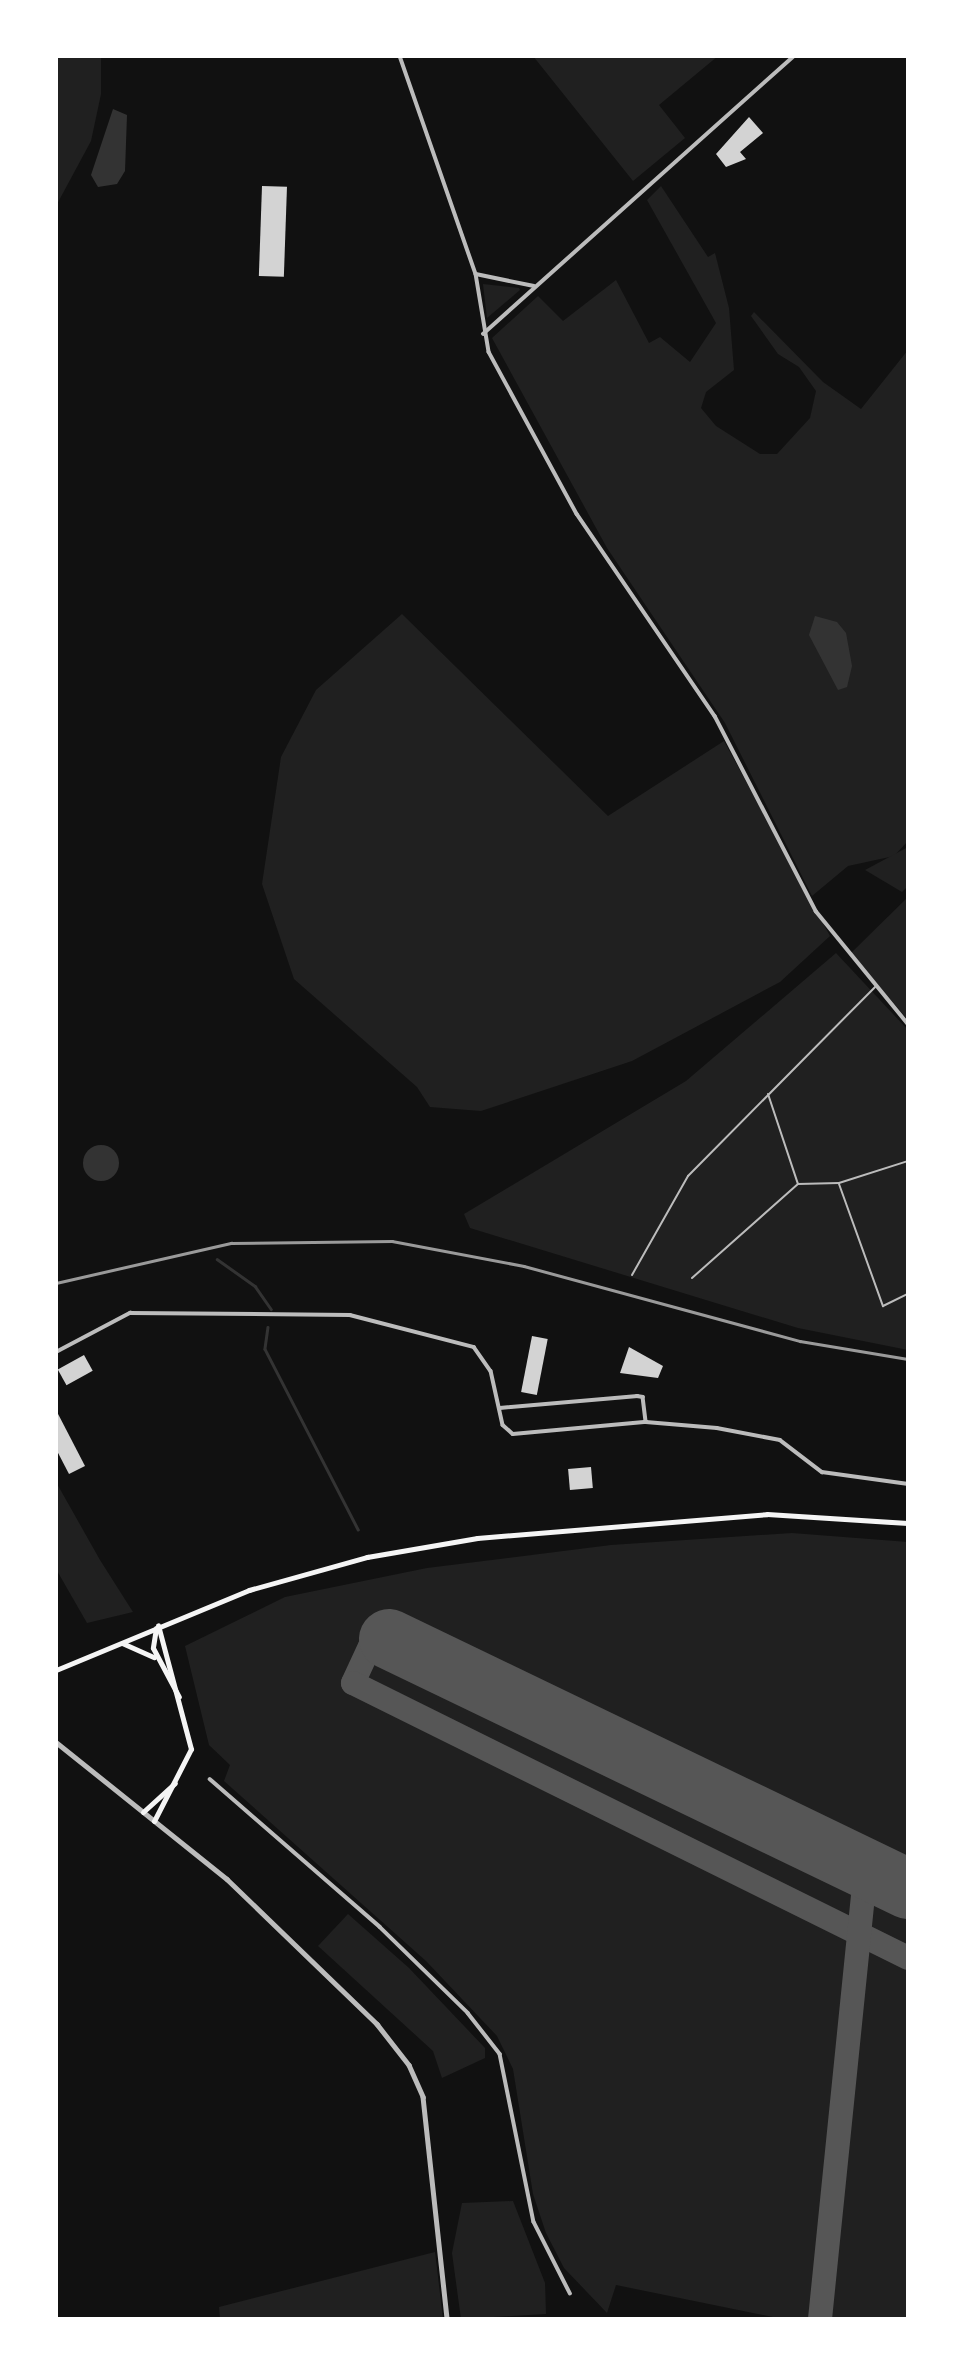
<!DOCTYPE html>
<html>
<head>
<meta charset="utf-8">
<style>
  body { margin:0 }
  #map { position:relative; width:964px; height:2375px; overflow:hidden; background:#111; font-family:"Noto Sans",sans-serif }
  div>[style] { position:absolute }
  .green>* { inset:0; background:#202020 }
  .water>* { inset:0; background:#333 }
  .round { border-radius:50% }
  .stream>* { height:2.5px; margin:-1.25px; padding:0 1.25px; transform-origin:1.25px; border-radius:1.25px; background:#333 }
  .taxiway>* { height:24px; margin:-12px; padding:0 12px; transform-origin:12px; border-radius:12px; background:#565656 }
  .runway>* { height:60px; margin:-30px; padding:0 30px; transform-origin:30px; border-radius:30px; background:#565656 }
  .building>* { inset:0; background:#d3d3d3; transform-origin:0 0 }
  .service>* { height:2px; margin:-1px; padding:0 1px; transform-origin:1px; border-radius:1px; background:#bcbcbc }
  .minor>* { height:3.5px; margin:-1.75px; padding:0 1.75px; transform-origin:1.75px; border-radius:1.75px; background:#bcbcbc }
  .tertiary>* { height:4.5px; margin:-2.25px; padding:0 2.25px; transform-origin:2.25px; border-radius:2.25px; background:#bcbcbc }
  .primary>* { height:5px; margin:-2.5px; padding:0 2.5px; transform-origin:2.5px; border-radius:2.5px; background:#f5f5f5 }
  .rail>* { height:2.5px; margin:-1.25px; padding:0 1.25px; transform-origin:1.25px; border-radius:1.25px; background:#9a9a9a }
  span { translate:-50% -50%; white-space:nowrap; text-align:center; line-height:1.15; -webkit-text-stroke:6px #fff; paint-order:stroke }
  .frame { position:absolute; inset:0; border:58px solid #fff; pointer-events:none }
</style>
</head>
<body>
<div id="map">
  <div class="green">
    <i style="clip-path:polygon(56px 56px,101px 56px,101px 94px,91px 141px,56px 206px)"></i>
    <i style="clip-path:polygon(533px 56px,718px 56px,659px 105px,685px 138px,633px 181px)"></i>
    <i style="clip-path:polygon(661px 186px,708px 257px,715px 253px,729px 308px,734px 370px,706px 392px,701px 408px,716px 426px,760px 454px,777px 454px,810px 418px,816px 391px,799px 367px,778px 354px,751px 316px,754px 312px,823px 382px,861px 409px,908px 350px,908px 841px,894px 856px,848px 866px,812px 896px,725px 723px,607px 548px,492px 338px,538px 296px,563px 321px,616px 280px,649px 343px,660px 337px,690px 362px,716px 323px,647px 200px)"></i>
    <i style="clip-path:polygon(483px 284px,519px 288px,520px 290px,487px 318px)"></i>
    <i style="clip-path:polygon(402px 614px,608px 816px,724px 741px,830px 936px,780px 982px,632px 1061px,481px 1111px,430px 1107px,417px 1087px,294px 979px,262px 884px,281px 757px,316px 690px)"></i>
    <i style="clip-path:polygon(908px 847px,908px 886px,902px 892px,865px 870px)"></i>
    <i style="clip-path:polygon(908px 897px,908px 1020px,851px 953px)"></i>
    <i style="clip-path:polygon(836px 953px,908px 1030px,908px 1350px,798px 1328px,470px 1228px,464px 1214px,686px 1081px)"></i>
    <i style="clip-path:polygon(56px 1482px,100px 1560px,133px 1612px,87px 1623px,56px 1569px)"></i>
    <i style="clip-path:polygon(792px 1533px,908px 1542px,908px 2319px,783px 2319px,616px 2285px,607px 2313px,564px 2268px,546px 2233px,533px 2194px,513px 2069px,497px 2036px,426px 1961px,224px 1781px,230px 1765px,209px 1745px,185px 1646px,285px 1597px,427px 1568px,611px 1545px)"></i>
    <i style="clip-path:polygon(348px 1914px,409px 1968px,485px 2048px,485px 2058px,442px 2078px,433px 2051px,318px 1946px)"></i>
    <i style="clip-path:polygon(513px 2201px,545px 2283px,546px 2314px,461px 2319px,452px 2253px,462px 2203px)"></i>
    <i style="clip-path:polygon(435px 2252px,443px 2319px,220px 2319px,219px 2307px)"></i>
  </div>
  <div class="water">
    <i style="clip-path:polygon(113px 109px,127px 115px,125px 171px,117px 184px,98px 187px,91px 175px)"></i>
    <i style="clip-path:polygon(815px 616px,837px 622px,846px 633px,852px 666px,847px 687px,838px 690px,809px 635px)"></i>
    <i class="round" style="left:83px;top:1145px;width:36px;height:36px"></i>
  </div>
  <div class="stream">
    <i style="left:217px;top:1259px;width:47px;rotate:35.4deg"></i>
    <i style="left:255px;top:1286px;width:28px;rotate:55deg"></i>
    <i style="left:268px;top:1327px;width:22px;rotate:98deg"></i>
    <i style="left:265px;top:1349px;width:203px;rotate:62.7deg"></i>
  </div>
  <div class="taxiway">
    <i style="left:389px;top:1639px;width:19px;rotate:164deg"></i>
    <i style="left:371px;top:1644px;width:43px;rotate:114.8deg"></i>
    <i style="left:353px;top:1683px;width:619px;rotate:26.36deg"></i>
    <i style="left:820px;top:2319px;width:452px;rotate:-84.2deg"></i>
  </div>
  <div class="runway">
    <i style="left:389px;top:1639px;width:576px;rotate:25.72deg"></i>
  </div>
  <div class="building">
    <i style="clip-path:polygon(749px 117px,763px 133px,740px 152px,746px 159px,726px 167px,716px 154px)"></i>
    <i style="left:262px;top:186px;width:25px;height:90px;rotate:2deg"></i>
    <i style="left:532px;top:1336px;width:16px;height:57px;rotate:11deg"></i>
    <i style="clip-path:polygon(629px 1347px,663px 1366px,658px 1378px,620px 1373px)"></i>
    <i style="left:84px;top:1355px;width:18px;height:30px;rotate:61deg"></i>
    <i style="clip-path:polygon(56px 1410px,85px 1466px,69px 1474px,56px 1449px)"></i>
    <i style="left:591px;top:1467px;width:21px;height:23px;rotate:85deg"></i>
  </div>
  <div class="service">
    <i style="left:768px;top:1094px;width:95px;rotate:71.6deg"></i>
    <i style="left:839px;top:1184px;width:130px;rotate:70.2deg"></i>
    <i style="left:883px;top:1306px;width:28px;rotate:-26deg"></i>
    <i style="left:632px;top:1275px;width:114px;rotate:-60.5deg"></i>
    <i style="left:688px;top:1176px;width:266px;rotate:-45.3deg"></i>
    <i style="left:692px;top:1278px;width:142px;rotate:-41.6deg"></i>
    <i style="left:798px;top:1184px;width:41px;rotate:-1.4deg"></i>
    <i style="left:839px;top:1183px;width:72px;rotate:-17.7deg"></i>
  </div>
  <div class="minor">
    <i style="left:400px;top:56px;width:231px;rotate:70.8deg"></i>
    <i style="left:476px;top:274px;width:79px;rotate:80.5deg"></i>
    <i style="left:489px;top:352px;width:184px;rotate:61.5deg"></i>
    <i style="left:577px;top:514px;width:245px;rotate:55.7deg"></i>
    <i style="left:715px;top:716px;width:220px;rotate:62.6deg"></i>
    <i style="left:816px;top:911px;width:146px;rotate:50.8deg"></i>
    <i style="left:476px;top:274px;width:59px;rotate:11.7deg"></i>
    <i style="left:483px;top:334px;width:417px;rotate:-41.8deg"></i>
    <i style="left:56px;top:1352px;width:84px;rotate:-27.8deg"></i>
    <i style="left:130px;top:1313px;width:220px;rotate:0.5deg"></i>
    <i style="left:350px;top:1315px;width:128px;rotate:14.5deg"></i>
    <i style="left:474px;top:1347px;width:29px;rotate:55deg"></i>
    <i style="left:491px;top:1371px;width:55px;rotate:77.5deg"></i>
    <i style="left:503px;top:1425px;width:13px;rotate:42deg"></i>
    <i style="left:513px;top:1434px;width:134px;rotate:-5.2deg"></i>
    <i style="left:646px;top:1422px;width:71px;rotate:4.8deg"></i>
    <i style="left:717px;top:1428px;width:64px;rotate:10.8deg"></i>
    <i style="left:780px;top:1440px;width:53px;rotate:37.3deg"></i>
    <i style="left:822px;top:1472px;width:87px;rotate:7.9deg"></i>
    <i style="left:500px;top:1408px;width:138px;rotate:-5deg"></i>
    <i style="left:637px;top:1396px;width:6px;rotate:9deg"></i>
    <i style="left:643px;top:1397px;width:25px;rotate:83deg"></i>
    <i style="left:210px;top:1779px;width:225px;rotate:41deg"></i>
    <i style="left:380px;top:1927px;width:123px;rotate:44.3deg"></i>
    <i style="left:468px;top:2013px;width:52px;rotate:52deg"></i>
    <i style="left:500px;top:2054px;width:171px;rotate:78.6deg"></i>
    <i style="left:534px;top:2222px;width:80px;rotate:63.1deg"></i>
  </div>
  <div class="tertiary">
    <i style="left:56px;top:1742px;width:219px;rotate:38.7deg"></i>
    <i style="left:227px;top:1879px;width:209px;rotate:44deg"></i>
    <i style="left:377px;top:2024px;width:52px;rotate:52deg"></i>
    <i style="left:409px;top:2065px;width:35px;rotate:66deg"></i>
    <i style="left:423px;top:2097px;width:223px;rotate:83.8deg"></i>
  </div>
  <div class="primary">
    <i style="left:156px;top:1628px;width:20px;rotate:99deg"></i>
    <i style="left:153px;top:1648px;width:55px;rotate:62deg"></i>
    <i style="left:122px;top:1643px;width:35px;rotate:24deg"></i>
    <i style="left:56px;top:1670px;width:209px;rotate:-22.5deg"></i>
    <i style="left:249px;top:1590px;width:123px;rotate:-15.6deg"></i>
    <i style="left:367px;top:1557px;width:112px;rotate:-9.8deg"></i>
    <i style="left:477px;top:1538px;width:291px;rotate:-4.7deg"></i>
    <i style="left:767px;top:1514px;width:141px;rotate:3.7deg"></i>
    <i style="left:143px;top:1812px;width:43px;rotate:-42.2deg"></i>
    <i style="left:154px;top:1821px;width:81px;rotate:-62.8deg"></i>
    <i style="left:191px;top:1749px;width:128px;rotate:-104.9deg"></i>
  </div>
  <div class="rail">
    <i style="left:56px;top:1283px;width:180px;rotate:-12.9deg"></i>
    <i style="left:231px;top:1243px;width:161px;rotate:-0.7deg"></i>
    <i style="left:392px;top:1241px;width:134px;rotate:10.7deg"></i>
    <i style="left:524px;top:1266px;width:286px;rotate:15.2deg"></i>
    <i style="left:800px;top:1341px;width:109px;rotate:9.5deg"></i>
  </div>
  <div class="frame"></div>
</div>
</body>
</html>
